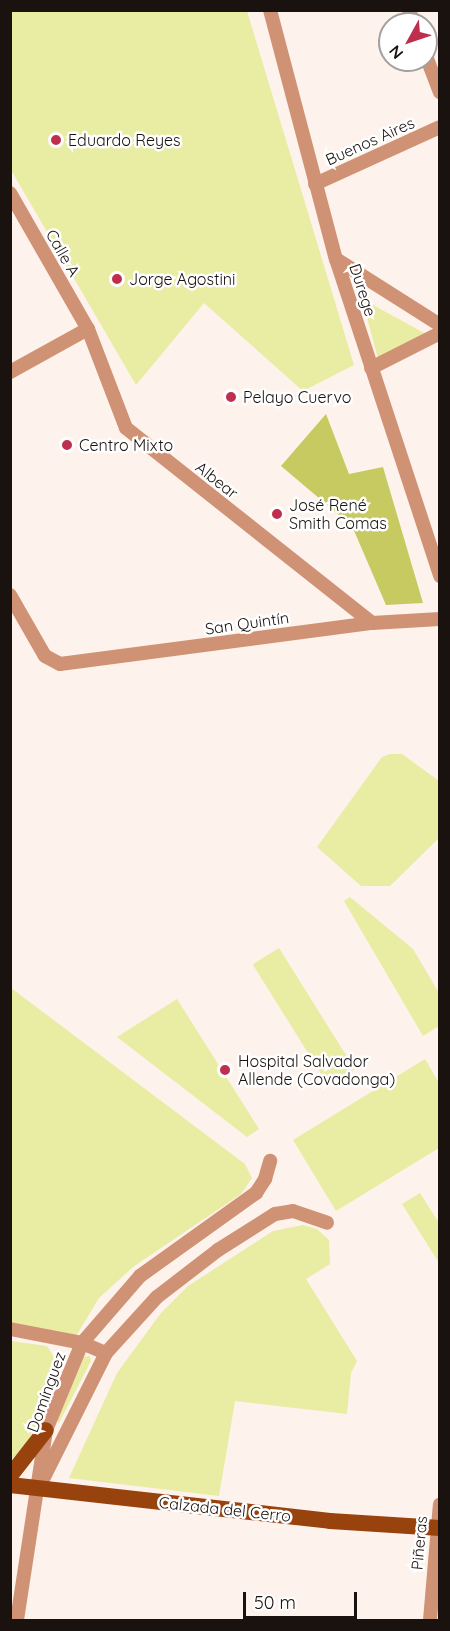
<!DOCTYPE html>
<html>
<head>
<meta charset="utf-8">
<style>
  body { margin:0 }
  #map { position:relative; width:450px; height:1631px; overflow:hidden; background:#fef2ec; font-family:Quicksand,sans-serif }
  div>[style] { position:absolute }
  .green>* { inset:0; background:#e9eca3; transform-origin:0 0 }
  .forest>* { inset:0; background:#c7ca60 }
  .minor>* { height:14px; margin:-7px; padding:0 7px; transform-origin:7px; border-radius:7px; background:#d09275 }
  .primary>* { height:16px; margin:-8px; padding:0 8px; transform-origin:8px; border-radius:8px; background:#98430e }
  .dots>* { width:16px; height:16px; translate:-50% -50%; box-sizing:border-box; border:3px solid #fff; border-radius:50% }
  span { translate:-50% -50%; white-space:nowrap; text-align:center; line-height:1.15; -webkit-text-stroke:5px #fff; paint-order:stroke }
  .poi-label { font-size:16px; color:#19120f }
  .left { translate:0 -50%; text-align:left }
  .street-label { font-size:16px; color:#19120f }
  .frame { position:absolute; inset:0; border:12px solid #19120f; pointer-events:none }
  .north { position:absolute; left:378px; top:12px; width:60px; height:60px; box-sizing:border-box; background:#fff; border:2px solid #a3a09f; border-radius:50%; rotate:230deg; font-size:16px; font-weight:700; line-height:24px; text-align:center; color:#19120f }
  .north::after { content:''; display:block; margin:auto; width:21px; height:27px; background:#bf2e4c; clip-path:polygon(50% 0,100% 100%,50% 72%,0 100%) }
  .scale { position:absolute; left:243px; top:1592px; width:114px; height:27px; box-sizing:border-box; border:3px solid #19120f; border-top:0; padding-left:8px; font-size:18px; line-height:21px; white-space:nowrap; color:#19120f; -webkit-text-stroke:4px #fff; paint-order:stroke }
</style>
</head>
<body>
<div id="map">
  <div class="green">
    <i style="clip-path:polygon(10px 11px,247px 11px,354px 365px,303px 391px,204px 303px,136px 385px,11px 170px)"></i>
    <i style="clip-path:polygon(362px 299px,428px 335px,378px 359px)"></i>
    <i style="clip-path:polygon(390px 754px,402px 754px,439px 781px,439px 838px,390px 886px,361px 886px,317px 847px,382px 757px)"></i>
    <i style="clip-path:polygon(350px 897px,413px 949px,439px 993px,439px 1026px,423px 1036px,344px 901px)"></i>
    <i style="left:279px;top:948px;width:143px;height:31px;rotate:58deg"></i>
    <i style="clip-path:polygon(11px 988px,245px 1164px,252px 1178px,241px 1194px,133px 1267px,99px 1298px,75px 1338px,11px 1324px)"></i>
    <i style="clip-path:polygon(177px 999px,259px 1129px,247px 1137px,117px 1037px)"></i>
    <i style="clip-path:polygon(425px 1059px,439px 1083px,439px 1148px,336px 1211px,293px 1140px)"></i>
    <i style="clip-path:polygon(420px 1193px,439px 1223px,439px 1263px,402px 1204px)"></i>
    <i style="clip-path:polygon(303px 1225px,317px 1229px,329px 1240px,330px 1264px,306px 1279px,357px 1361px,351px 1373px,347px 1414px,235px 1401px,219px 1496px,69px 1478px,117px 1373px,161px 1313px,188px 1286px,273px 1231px)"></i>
    <i style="clip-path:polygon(11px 1341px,47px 1346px,57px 1362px,36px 1426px,27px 1443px,11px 1460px)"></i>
    <i style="clip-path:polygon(90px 1356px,91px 1361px,59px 1423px,57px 1421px,83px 1357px)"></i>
  </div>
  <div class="forest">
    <i style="clip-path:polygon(326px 414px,349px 474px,383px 467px,423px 603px,386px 605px,352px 526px,281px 466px)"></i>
  </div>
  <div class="minor">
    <i style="left:270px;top:10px;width:258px;rotate:75.2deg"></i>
    <i style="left:336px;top:259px;width:334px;rotate:71.8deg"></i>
    <i style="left:409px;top:10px;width:15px;rotate:70deg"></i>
    <i style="left:426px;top:56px;width:39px;rotate:69deg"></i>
    <i style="left:315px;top:184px;width:137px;rotate:-24.5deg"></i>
    <i style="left:10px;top:193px;width:157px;rotate:60.2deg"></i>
    <i style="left:88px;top:329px;width:106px;rotate:69deg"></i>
    <i style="left:126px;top:428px;width:314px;rotate:38.4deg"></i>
    <i style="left:336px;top:259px;width:123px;rotate:32.4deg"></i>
    <i style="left:371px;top:368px;width:77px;rotate:-26.9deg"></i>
    <i style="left:10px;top:372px;width:89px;rotate:-28.9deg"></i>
    <i style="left:10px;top:595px;width:70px;rotate:60.2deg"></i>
    <i style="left:45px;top:656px;width:17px;rotate:28deg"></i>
    <i style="left:60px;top:664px;width:315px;rotate:-7.5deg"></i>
    <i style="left:372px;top:623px;width:68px;rotate:-3.4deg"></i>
    <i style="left:10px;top:1329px;width:73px;rotate:11deg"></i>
    <i style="left:82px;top:1343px;width:26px;rotate:23deg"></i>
    <i style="left:43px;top:1479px;width:141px;rotate:-63.4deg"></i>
    <i style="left:106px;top:1353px;width:76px;rotate:-47.7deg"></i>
    <i style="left:157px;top:1297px;width:77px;rotate:-37.6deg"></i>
    <i style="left:218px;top:1250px;width:67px;rotate:-32.3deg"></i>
    <i style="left:275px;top:1214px;width:18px;rotate:-9deg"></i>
    <i style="left:293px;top:1211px;width:36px;rotate:19deg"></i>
    <i style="left:17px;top:1620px;width:192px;rotate:-81.3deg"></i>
    <i style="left:46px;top:1430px;width:94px;rotate:-67.5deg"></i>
    <i style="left:82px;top:1343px;width:89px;rotate:-49.1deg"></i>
    <i style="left:140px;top:1276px;width:143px;rotate:-35.6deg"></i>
    <i style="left:256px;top:1193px;width:17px;rotate:-57deg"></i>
    <i style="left:265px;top:1179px;width:19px;rotate:-74deg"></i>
    <i style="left:430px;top:1620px;width:116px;rotate:-85.1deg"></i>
  </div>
  <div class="primary">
    <i style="left:10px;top:1476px;width:58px;rotate:-52deg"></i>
    <i style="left:10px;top:1485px;width:322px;rotate:6.4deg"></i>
    <i style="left:330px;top:1521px;width:110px;rotate:3.6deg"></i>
  </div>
  <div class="dots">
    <i style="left:56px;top:140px;background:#bf2e4c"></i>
    <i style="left:117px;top:279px;background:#bf2e4c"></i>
    <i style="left:231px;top:397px;background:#bf2e4c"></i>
    <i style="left:67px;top:445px;background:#bf2e4c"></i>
    <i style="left:277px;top:514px;background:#bf2e4c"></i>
    <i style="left:225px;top:1070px;background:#bf2e4c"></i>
  </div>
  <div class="poi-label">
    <span class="left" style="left:68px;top:140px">Eduardo Reyes</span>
    <span class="left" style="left:129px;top:279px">Jorge Agostini</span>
    <span class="left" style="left:243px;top:397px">Pelayo Cuervo</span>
    <span class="left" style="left:79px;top:445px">Centro Mixto</span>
    <span class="left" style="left:289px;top:514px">José René<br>Smith Comas</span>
    <span class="left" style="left:238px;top:1070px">Hospital Salvador<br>Allende (Covadonga)</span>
  </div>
  <div class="street-label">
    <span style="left:370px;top:141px;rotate:-24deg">Buenos Aires</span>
    <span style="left:63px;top:253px;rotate:60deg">Calle A</span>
    <span style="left:363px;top:290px;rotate:72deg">Durege</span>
    <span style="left:217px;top:480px;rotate:38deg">Albear</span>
    <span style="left:247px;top:623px;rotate:-8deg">San Quintín</span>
    <span style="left:46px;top:1392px;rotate:-70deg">Domínguez</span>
    <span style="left:225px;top:1509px;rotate:6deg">Calzada del Cerro</span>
    <span style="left:419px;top:1543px;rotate:-85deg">Piñeras</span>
  </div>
  <div class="frame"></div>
  <div class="north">N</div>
  <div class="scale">50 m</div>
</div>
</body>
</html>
